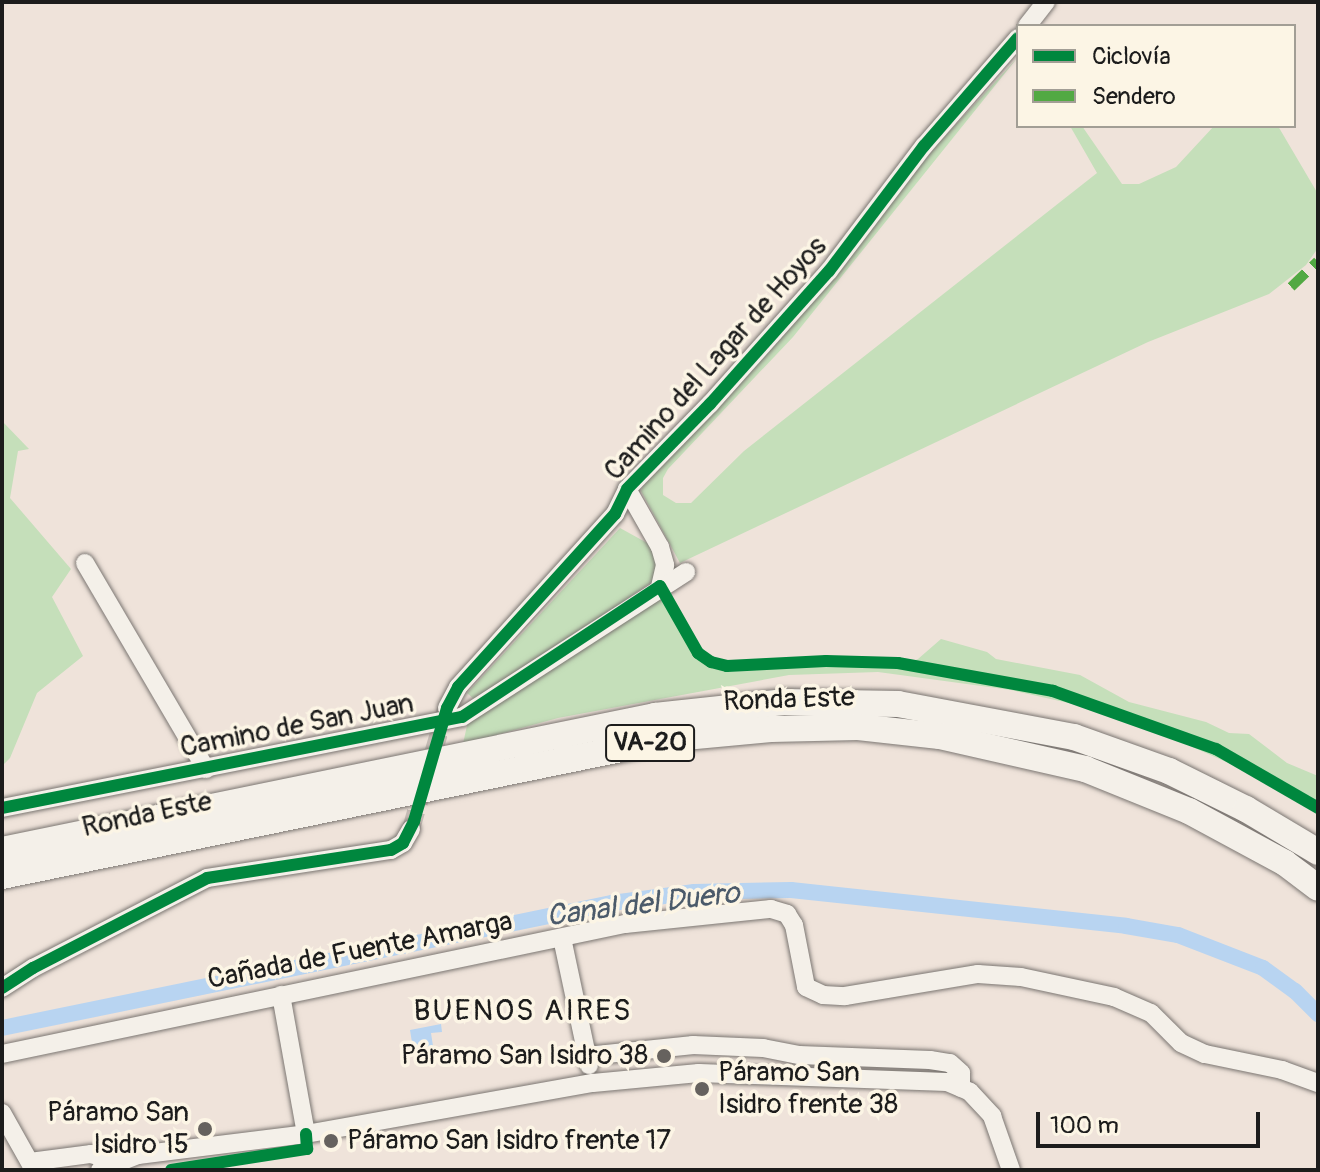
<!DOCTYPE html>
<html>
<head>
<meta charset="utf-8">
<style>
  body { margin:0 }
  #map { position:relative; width:1320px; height:1172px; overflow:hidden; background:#efe3da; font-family:Pangolin,sans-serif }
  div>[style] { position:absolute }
  .green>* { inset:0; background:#c5dfba }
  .water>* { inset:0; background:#b8d4f1 }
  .canal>* { height:16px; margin:-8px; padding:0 8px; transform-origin:8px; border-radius:8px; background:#b8d4f1 }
  .minor-tunnel>* { height:18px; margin-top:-9px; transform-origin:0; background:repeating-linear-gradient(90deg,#c5bbb4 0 18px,transparent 0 27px) }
  .roads { filter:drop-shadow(0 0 2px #7b7672) drop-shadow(0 0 2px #7b7672) }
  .minor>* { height:18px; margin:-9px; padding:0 9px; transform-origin:9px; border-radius:9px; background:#f4f0e9 }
  .highway>* { height:26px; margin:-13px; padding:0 13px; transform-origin:13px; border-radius:13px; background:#f4f0e9 }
  .quiet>* { height:10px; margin-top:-5px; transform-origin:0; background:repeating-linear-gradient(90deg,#52a943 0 20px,transparent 0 30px) }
  .cycleway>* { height:12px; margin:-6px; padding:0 6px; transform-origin:6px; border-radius:6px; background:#00873e }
  .dots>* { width:22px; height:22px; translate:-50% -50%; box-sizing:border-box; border:4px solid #fcf5e5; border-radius:50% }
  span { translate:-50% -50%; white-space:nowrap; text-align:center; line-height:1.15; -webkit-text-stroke:7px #fcf5e5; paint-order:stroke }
  .shield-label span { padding:2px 6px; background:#fcf5e5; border:2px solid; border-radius:6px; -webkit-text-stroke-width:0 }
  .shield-label { font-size:26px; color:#1c1c1c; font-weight:700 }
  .street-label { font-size:28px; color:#1c1c1c }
  .poi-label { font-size:28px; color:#1c1c1c }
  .right { translate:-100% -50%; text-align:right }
  .left { translate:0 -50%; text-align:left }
  .water-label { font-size:30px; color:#4b5a6a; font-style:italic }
  .neighbourhood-label { font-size:30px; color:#1c1c1c; letter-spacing:2px }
  .frame { position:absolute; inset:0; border:4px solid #1c1c1c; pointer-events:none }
  .legend { position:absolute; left:1016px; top:24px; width:280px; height:104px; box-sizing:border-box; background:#fcf5e5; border:2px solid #a29e95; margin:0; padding:10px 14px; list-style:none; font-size:24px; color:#1c1c1c }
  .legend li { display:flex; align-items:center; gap:16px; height:40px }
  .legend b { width:40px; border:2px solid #a29e95 }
  .scale { position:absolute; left:1036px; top:1112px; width:224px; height:36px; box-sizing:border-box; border:4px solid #1c1c1c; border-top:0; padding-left:10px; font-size:24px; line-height:28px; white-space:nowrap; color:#1c1c1c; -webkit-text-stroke:6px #fcf5e5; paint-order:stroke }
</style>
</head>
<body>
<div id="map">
  <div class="green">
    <i style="clip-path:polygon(1018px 57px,793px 337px,668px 469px,663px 478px,663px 495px,676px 503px,691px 503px,744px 451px,1097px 173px,1070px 126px,1082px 126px,1122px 184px,1139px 184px,1176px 167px,1214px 126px,1278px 126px,1318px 194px,1318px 248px,1306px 265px,1269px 294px,1148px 342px,680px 563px,641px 491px,643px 485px,822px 288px,938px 144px)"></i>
    <i style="clip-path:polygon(2px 421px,29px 449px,18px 451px,10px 498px,71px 569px,52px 597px,83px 656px,37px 693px,10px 758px,2px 766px)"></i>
    <i style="clip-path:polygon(620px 528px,649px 544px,657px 557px,657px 575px,650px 583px,477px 702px,467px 693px)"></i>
    <i style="clip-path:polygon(660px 596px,696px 655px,713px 666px,732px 669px,837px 665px,896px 668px,918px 659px,941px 639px,987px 652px,996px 659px,1080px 675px,1129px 702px,1206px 722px,1229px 733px,1249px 734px,1287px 763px,1318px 776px,1318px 813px,1251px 773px,1152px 729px,1082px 706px,1011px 690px,878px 672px,789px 675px,558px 718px,463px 744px,469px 716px)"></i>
  </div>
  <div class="water">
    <i style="clip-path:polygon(441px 1024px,442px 1032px,431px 1033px,433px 1046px,413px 1049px,410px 1030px)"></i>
  </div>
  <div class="canal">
    <i style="left:2px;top:1028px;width:623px;rotate:-11.58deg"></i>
    <i style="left:612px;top:903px;width:83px;rotate:-7.6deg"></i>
    <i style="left:694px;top:892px;width:97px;rotate:-1.2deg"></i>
    <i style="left:791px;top:890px;width:337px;rotate:6.1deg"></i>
    <i style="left:1126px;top:926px;width:53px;rotate:9.8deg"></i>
    <i style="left:1178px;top:935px;width:91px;rotate:21.2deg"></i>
    <i style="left:1263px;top:968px;width:39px;rotate:36deg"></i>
    <i style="left:1295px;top:991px;width:33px;rotate:45deg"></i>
  </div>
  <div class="minor-tunnel">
    <i style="left:411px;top:829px;width:125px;rotate:-73.7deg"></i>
  </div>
  <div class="roads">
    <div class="minor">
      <i style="left:1027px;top:26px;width:31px;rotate:-52deg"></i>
      <i style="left:627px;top:489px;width:67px;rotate:60.4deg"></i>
      <i style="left:660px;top:547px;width:19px;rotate:74deg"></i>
      <i style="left:665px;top:565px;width:22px;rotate:103deg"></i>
      <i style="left:85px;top:563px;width:239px;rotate:59.6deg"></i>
      <i style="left:447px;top:708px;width:24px;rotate:-62deg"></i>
      <i style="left:458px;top:687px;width:234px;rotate:-47.8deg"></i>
      <i style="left:615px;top:514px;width:28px;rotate:-64deg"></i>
      <i style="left:627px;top:489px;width:119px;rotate:-45.7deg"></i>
      <i style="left:710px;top:404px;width:178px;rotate:-48.2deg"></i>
      <i style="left:829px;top:271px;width:157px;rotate:-52.8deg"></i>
      <i style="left:924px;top:146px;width:143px;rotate:-49deg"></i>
      <i style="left:2px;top:808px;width:469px;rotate:-11.2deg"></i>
      <i style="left:462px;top:717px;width:267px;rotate:-32.9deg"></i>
      <i style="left:562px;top:938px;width:130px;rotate:78deg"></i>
      <i style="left:2px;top:988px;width:37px;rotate:-33deg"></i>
      <i style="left:33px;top:968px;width:196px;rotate:-27.3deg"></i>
      <i style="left:207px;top:878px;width:186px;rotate:-8.7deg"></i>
      <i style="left:391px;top:850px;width:14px;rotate:-30deg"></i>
      <i style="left:403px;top:843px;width:16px;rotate:-60deg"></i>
      <i style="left:281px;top:995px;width:141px;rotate:79.8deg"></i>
      <i style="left:2px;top:1054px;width:636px;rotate:-11.79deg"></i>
      <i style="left:625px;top:924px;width:147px;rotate:-5.9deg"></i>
      <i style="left:771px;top:909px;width:17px;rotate:17deg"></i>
      <i style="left:787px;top:914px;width:13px;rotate:58deg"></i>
      <i style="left:794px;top:925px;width:63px;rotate:79deg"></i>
      <i style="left:806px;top:987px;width:19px;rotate:25deg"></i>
      <i style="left:823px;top:995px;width:22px;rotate:3deg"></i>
      <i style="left:845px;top:996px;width:135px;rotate:-9.4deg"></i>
      <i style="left:978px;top:974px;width:43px;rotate:4deg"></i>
      <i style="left:1021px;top:977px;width:95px;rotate:12.1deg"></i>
      <i style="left:1114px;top:997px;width:40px;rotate:23.4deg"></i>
      <i style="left:1151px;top:1013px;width:42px;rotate:45deg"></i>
      <i style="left:1181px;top:1043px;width:26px;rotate:25deg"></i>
      <i style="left:1205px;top:1054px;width:79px;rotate:11.7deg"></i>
      <i style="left:1282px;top:1070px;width:38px;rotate:20deg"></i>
      <i style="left:587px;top:1056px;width:107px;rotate:-5.9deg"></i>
      <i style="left:693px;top:1045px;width:70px;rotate:2.5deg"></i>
      <i style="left:763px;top:1048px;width:37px;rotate:11deg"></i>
      <i style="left:799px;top:1055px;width:131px;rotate:2.2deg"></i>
      <i style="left:930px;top:1060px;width:20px;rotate:9deg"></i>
      <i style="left:950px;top:1063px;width:15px;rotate:42deg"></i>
      <i style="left:961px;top:1073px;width:15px;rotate:90deg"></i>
      <i style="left:2px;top:1113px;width:65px;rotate:60.7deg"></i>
      <i style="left:30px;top:1162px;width:62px;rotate:-7.5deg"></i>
      <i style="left:91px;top:1154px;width:26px;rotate:16deg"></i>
      <i style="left:100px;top:1170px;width:41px;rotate:-21.5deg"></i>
      <i style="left:138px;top:1155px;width:169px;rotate:-7.1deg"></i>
      <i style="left:306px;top:1134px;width:291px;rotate:-10.1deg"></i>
      <i style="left:593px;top:1083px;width:106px;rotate:-5.4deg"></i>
      <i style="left:699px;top:1073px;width:248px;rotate:2.1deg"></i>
      <i style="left:947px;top:1082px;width:25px;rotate:23deg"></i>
      <i style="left:970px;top:1092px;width:33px;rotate:47deg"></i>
      <i style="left:992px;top:1116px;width:57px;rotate:70.6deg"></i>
    </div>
    <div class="highway">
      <i style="left:2px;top:850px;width:667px;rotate:-11.6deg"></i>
      <i style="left:655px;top:716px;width:129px;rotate:-6.2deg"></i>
      <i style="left:783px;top:702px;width:115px;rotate:1deg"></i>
      <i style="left:898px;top:704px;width:179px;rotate:10.6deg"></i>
      <i style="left:1074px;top:737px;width:101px;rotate:19.7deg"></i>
      <i style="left:1169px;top:771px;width:86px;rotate:26.3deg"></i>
      <i style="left:1246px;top:809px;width:84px;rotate:30.8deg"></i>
      <i style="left:2px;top:876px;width:686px;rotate:-11.6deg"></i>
      <i style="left:674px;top:738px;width:97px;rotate:-5.3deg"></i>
      <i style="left:771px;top:729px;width:87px;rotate:-1.3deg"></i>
      <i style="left:858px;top:727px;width:82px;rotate:6.3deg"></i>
      <i style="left:940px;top:736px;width:149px;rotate:12.8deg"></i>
      <i style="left:1085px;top:769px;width:112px;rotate:22deg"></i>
      <i style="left:1189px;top:811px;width:109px;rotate:28.4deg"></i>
      <i style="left:1285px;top:863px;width:41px;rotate:37.1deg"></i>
    </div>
  </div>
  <div class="quiet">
    <i style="left:1291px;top:287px;width:37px;rotate:-44deg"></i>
  </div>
  <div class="cycleway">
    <i style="left:2px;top:808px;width:469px;rotate:-11.2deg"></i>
    <i style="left:462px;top:717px;width:237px;rotate:-33.5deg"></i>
    <i style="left:660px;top:586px;width:77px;rotate:60.4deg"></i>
    <i style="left:698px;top:653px;width:16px;rotate:35deg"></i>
    <i style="left:711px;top:662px;width:16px;rotate:14deg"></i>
    <i style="left:727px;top:666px;width:99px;rotate:-2.9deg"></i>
    <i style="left:826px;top:661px;width:72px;rotate:1.6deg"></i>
    <i style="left:898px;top:663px;width:158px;rotate:10.2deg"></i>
    <i style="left:1053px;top:691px;width:173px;rotate:19.6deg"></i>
    <i style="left:1216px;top:749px;width:118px;rotate:30deg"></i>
    <i style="left:2px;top:988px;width:37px;rotate:-33deg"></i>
    <i style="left:33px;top:968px;width:196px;rotate:-27.3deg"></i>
    <i style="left:207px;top:878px;width:186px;rotate:-8.7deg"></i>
    <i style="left:391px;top:850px;width:14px;rotate:-30deg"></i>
    <i style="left:403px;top:843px;width:25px;rotate:-63deg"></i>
    <i style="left:414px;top:821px;width:118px;rotate:-73.7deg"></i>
    <i style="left:447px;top:708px;width:24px;rotate:-62deg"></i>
    <i style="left:458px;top:687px;width:234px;rotate:-47.8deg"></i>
    <i style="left:615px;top:514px;width:28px;rotate:-64deg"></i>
    <i style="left:627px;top:489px;width:119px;rotate:-45.7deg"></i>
    <i style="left:710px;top:404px;width:178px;rotate:-48.2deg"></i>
    <i style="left:829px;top:271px;width:157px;rotate:-52.8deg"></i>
    <i style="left:924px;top:146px;width:143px;rotate:-49deg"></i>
    <i style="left:171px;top:1170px;width:138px;rotate:-8.8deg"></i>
    <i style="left:307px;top:1149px;width:15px;rotate:-94deg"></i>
  </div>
  <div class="dots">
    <i style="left:664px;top:1056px;background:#66625e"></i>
    <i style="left:702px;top:1089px;background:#66625e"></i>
    <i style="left:205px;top:1129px;background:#66625e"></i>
    <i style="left:331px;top:1141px;background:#66625e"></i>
  </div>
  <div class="shield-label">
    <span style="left:650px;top:743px">VA-20</span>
  </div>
  <div class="street-label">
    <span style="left:716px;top:359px;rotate:-48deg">Camino del Lagar de Hoyos</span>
    <span style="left:789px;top:700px;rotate:-2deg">Ronda Este</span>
    <span style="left:297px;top:726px;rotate:-11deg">Camino de San Juan</span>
    <span style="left:147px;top:815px;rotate:-12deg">Ronda Este</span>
    <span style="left:360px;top:951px;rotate:-11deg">Cañada de Fuente Amarga</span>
  </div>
  <div class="poi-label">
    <span class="right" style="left:648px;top:1056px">Páramo San Isidro 38</span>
    <span class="left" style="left:718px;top:1089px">Páramo San<br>Isidro frente 38</span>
    <span class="right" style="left:189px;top:1129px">Páramo San<br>Isidro 15</span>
    <span class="left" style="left:347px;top:1141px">Páramo San Isidro frente 17</span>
  </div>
  <div class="water-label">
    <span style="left:643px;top:905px;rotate:-7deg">Canal del Duero</span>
  </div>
  <div class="neighbourhood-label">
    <span style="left:523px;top:1011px">BUENOS AIRES</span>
  </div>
  <div class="frame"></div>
  <ul class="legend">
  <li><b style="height:10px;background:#00873e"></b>Ciclovía</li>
  <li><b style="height:10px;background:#52a943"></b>Sendero</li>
  </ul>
  <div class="scale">100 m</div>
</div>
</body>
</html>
